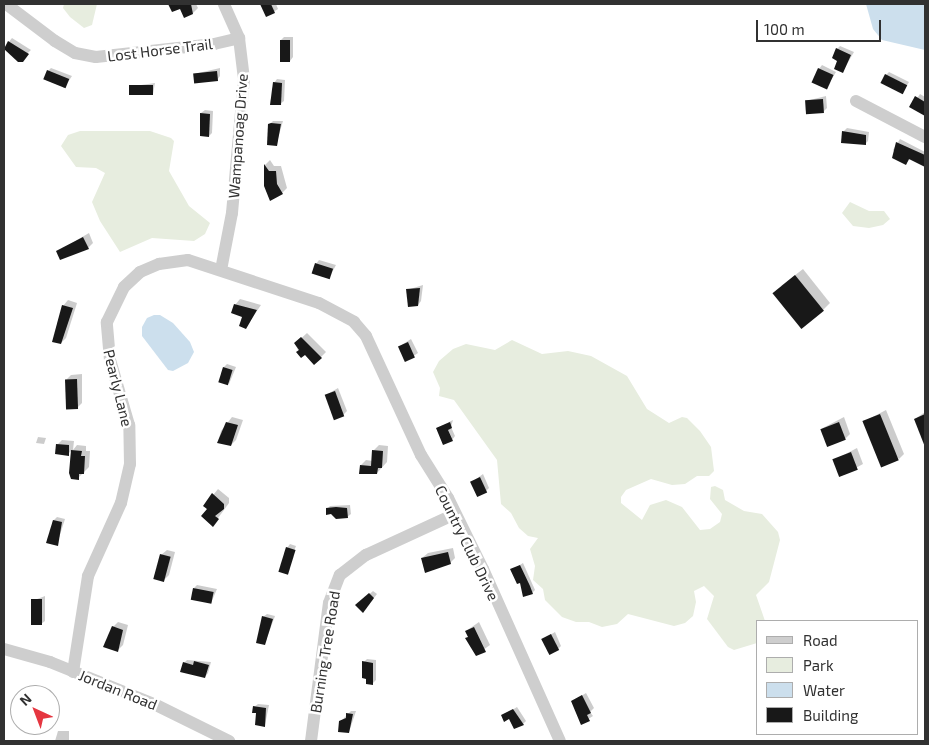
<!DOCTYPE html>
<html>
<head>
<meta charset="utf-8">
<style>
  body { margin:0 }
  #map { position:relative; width:929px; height:745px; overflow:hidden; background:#fff; font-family:"Exo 2",sans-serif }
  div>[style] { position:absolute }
  .green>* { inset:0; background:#e7eddf }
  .water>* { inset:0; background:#ccdfed }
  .shadow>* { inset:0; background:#0003 }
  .building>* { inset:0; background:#181818; transform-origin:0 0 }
  .minor>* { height:12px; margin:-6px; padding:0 6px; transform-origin:6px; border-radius:6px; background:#cecece }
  span { translate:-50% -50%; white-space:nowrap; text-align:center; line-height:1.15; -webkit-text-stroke:5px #fff; paint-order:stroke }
  .street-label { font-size:15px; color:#313131 }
  .frame { position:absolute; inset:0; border:5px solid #313131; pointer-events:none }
  .legend { position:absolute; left:756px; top:620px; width:162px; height:115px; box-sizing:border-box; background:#fff; border:1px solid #adadad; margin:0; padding:6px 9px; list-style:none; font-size:15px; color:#313131 }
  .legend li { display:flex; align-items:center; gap:10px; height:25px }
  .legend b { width:25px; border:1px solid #adadad }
  .north { position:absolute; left:10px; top:685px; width:50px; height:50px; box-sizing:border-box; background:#fff; border:1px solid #adadad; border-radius:50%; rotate:317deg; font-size:14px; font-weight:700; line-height:20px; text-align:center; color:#313131 }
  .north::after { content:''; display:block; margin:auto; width:18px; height:22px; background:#e53640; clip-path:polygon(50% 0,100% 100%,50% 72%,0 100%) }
  .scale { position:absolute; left:756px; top:20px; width:125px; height:22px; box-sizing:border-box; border:2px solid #313131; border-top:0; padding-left:6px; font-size:15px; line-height:18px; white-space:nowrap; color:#313131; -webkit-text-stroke:4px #fff; paint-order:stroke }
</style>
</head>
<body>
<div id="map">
  <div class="green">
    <i style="clip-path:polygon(64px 4px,97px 4px,92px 25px,84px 28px,70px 17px,63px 8px)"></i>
    <i style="clip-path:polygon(80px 131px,150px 131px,171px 138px,174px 141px,169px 171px,189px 206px,210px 223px,205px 234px,194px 241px,152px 238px,120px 252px,100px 221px,92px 202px,105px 173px,96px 168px,76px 167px,61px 146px,68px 135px)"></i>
    <i style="clip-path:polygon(850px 202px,869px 211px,884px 211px,890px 219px,883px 225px,869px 228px,853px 226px,842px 213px)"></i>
    <i style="clip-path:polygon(512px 340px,542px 354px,568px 351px,591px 356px,627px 376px,647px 409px,669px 423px,682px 417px,687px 418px,700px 431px,711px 447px,714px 471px,709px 476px,697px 476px,685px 484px,672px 485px,651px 479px,626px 490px,621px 497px,621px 503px,642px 520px,650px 505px,666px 500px,682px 507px,700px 530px,710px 529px,720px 522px,722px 514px,710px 499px,711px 487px,715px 486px,723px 490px,725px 500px,744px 511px,762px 514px,778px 532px,780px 540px,769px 582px,756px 595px,765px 621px,758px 621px,757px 643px,734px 650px,728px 647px,707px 619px,714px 596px,704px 586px,694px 591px,696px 602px,693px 616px,685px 623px,674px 626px,628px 614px,617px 624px,602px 627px,589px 622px,576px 622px,562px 617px,545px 600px,543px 589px,533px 580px,535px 566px,530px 549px,538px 538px,528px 536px,519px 528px,511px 513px,501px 504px,497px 460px,454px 400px,439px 396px,440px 388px,433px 372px,439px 361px,453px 349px,466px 344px,495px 350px)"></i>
  </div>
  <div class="water">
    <i style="clip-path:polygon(866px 4px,925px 4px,925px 50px,882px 40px,873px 29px)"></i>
    <i style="clip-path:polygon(154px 315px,160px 315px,173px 323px,190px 342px,194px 352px,188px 363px,173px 371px,168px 370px,142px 336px,142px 327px,147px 318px)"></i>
  </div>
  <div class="shadow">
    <i style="clip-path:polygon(170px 4px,196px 4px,198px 8px,193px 13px,181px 8px,173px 11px)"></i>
    <i style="clip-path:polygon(261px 4px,276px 4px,278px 9px,267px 16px)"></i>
    <i style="clip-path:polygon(284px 37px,293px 37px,293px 57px,290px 61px,281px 40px)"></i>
    <i style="clip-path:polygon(12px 38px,31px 50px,19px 61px,4px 48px)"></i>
    <i style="clip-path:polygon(840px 46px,854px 52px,843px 71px,837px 49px)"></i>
    <i style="clip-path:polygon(822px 65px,836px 72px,827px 87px,819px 69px)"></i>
    <i style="clip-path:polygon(51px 68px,72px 76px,64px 88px,48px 71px)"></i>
    <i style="clip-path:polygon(220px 68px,220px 76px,217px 80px,194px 74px)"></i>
    <i style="clip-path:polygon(889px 72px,909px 82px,902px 94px,886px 75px)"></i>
    <i style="clip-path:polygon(277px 79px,285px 80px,284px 101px,280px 104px,274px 83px)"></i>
    <i style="clip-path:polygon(155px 83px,153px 94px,131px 89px,134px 86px)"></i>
    <i style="clip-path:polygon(920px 94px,925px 97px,925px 114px,911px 107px)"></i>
    <i style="clip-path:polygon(826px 96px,827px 108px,823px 112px,806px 101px)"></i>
    <i style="clip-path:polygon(205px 110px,213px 111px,212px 133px,209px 136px,201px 135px,201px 113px)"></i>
    <i style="clip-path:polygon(273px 121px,283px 121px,276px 145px,269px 125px)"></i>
    <i style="clip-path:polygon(847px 128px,869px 132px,868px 141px,865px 144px,843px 132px)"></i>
    <i style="clip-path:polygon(900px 139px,925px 152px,925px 166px,910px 159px,906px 163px,893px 150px)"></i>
    <i style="clip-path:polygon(270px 160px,274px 166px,281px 166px,287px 188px,282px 193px,265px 186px,265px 165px)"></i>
    <i style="clip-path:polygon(89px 233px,93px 243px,88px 248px,58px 251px)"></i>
    <i style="clip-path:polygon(319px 260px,336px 265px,329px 278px,316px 264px)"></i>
    <i style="clip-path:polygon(803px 269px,830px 303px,823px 310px,781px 286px)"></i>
    <i style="clip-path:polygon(423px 285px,421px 301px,418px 305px,407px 290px)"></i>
    <i style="clip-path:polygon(240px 299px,261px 305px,246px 327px,244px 316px,235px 305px)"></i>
    <i style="clip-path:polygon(68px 300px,77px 303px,66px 338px,61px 343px,63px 306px)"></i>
    <i style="clip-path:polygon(307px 333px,326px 352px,314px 364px,305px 353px,301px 356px,295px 344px)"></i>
    <i style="clip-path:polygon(411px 339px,418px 353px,406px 361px,400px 346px)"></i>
    <i style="clip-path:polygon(227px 364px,236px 367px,229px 384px,224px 367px)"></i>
    <i style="clip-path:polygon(82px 374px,82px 403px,77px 408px,66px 380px,71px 375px)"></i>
    <i style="clip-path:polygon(338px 388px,347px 411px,343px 415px,326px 395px)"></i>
    <i style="clip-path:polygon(886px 410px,904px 454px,899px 459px,863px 422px)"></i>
    <i style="clip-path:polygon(925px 412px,925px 435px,922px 436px,915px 419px)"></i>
    <i style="clip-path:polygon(232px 417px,243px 420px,236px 440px,231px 445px,218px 442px,221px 431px)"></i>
    <i style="clip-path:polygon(844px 417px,850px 434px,845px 439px,821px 429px)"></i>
    <i style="clip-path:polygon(453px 420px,451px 427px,455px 436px,452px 440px,437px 428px)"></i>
    <i style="clip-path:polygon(38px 437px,46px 438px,44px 444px,36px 443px)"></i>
    <i style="clip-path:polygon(62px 440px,74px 441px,73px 450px,77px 445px,86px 446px,86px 451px,90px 451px,89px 467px,78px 478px,72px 450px,68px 454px,57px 445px)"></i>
    <i style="clip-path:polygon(379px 445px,388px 446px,387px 462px,377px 473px,361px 465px,366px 460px,373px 461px,374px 450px)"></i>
    <i style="clip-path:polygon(857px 448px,863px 464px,841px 476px,834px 460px)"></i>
    <i style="clip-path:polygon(483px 474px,489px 488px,486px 491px,472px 482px)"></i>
    <i style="clip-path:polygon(218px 489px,229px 498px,229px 503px,213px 525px,205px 505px)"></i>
    <i style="clip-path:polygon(350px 505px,351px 514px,347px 517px,327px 509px,330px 506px)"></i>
    <i style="clip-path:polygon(57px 517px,65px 519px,57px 544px,54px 520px)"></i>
    <i style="clip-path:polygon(290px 544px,296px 546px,286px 571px,287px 548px)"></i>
    <i style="clip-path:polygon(453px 548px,455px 558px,450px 563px,422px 558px,428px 553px)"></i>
    <i style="clip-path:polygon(167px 550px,175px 552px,169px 575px,164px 580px,161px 555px)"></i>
    <i style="clip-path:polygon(523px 563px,535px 590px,532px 593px,512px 570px)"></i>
    <i style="clip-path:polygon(197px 585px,217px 589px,211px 603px,194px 588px)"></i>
    <i style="clip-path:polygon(373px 591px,377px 594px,366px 608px,357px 605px)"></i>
    <i style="clip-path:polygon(45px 596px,45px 621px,41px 624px,32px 601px)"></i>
    <i style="clip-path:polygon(267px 614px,275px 616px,265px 643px,263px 617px)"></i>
    <i style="clip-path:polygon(118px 622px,128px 625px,123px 645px,118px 650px,113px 627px)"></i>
    <i style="clip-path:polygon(479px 622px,490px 645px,476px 655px,466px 631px)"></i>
    <i style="clip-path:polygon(555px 632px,561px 646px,558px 649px,543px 639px)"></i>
    <i style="clip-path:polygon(367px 659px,376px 660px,376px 680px,372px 684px,364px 662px)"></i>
    <i style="clip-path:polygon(187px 660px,211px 662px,208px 673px,205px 677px,184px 663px)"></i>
    <i style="clip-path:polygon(586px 693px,594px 708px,590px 712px,593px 716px,582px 723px,573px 701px)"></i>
    <i style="clip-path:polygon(258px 704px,269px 705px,265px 725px,254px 707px)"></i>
    <i style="clip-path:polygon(517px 707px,526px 721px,523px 724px,502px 716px)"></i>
    <i style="clip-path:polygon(351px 711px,356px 711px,349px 732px,341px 721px)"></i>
    <i style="clip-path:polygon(58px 731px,69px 731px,69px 741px,55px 741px)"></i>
  </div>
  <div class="building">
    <i style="clip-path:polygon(168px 4px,191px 4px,193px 14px,184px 18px,180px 9px,172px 12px)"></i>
    <i style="clip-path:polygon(260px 4px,271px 4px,275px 13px,266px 17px)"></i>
    <i style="left:280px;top:40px;width:10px;height:22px"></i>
    <i style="clip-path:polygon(8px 41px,29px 54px,23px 62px,18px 62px,4px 49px)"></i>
    <i style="clip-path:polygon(836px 48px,851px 55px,843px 73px,834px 69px,837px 61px,832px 58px)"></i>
    <i style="left:818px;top:68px;width:17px;height:16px;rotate:24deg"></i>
    <i style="left:47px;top:70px;width:24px;height:10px;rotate:22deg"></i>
    <i style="left:217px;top:71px;width:10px;height:24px;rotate:84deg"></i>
    <i style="left:885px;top:74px;width:25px;height:10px;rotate:27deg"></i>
    <i style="clip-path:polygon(273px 82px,282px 83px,281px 105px,270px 105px)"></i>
    <i style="left:153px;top:85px;width:10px;height:24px;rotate:90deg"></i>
    <i style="clip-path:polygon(915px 96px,925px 102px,925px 116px,909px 107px)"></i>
    <i style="left:823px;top:99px;width:14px;height:18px;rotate:86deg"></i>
    <i style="clip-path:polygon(200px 113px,210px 114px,209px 137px,200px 136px)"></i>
    <i style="clip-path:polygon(271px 123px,281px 124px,277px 146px,267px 145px,268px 124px)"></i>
    <i style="clip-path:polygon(842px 131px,866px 135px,866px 145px,841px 143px)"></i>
    <i style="clip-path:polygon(896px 142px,925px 155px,925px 167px,909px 159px,906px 165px,892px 158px)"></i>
    <i style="clip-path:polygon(264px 164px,269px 171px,276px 171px,277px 184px,283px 194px,270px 201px,264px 186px)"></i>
    <i style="clip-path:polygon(83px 237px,89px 249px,60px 260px,56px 251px)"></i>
    <i style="left:315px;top:263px;width:19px;height:11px;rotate:18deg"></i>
    <i style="left:795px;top:275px;width:46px;height:29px;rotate:51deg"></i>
    <i style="clip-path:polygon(420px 288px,418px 306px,408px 307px,406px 289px)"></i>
    <i style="clip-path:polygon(234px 304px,257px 310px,246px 329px,239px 326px,242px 317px,231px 313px)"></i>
    <i style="clip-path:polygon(62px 305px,73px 308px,61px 344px,52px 342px)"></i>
    <i style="clip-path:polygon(301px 337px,322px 358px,314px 365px,305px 355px,301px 358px,296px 352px,299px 350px,294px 343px)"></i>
    <i style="left:408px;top:342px;width:17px;height:11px;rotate:66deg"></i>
    <i style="left:223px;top:367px;width:10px;height:16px;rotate:17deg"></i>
    <i style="left:77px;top:379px;width:30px;height:12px;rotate:88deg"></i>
    <i style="left:335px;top:391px;width:27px;height:11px;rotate:70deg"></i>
    <i style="left:880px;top:414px;width:50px;height:19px;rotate:68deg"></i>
    <i style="clip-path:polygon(925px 414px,925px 447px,914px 419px)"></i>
    <i style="clip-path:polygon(226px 422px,238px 425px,231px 446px,217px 443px)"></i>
    <i style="clip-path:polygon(450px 422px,452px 428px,448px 430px,453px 441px,443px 445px,436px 428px)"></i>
    <i style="left:839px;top:422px;width:19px;height:20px;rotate:69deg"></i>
    <i style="clip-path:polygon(56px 444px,69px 445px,69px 456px,55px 454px)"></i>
    <i style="clip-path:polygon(71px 450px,82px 451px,81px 456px,85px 456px,84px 474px,79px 474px,79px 480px,71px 479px,69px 473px)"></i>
    <i style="clip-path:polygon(372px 450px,383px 451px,382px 468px,378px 468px,377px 474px,359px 474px,360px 465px,371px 466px)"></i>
    <i style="left:851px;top:452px;width:19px;height:20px;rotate:69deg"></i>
    <i style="left:480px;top:477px;width:17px;height:11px;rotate:65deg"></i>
    <i style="clip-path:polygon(212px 493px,224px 504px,224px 509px,215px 516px,219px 519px,213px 527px,201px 516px,207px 509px,203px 506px)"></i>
    <i style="clip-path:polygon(336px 507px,347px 508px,348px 518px,336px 519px,331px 514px,326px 515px,326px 508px)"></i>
    <i style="clip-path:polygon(53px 520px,62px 522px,58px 546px,46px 543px)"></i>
    <i style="left:286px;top:547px;width:10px;height:26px;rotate:17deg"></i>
    <i style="clip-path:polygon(448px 552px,451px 564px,425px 573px,421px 558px)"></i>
    <i style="left:160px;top:554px;width:11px;height:26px;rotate:15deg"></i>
    <i style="clip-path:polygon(520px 565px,530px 586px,533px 594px,523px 597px,520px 583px,517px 584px,510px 569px)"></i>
    <i style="left:193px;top:588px;width:21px;height:12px;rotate:11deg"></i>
    <i style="clip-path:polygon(369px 593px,374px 598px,363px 613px,355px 605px)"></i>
    <i style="left:42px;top:599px;width:26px;height:11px;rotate:90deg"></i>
    <i style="clip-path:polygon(262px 616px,273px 619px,265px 645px,256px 643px)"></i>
    <i style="clip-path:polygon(112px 626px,123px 630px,118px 652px,103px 647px)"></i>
    <i style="clip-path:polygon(474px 627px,486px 652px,476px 656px,465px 638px,468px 637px,465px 631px)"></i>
    <i style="left:551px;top:634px;width:18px;height:11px;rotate:63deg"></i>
    <i style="clip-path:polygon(194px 661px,209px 665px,205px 678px,180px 672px,183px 662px,193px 665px)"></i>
    <i style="clip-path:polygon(362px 661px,373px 663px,373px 685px,366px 684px,366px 679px,362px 678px)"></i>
    <i style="clip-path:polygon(582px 695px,591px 713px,587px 715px,590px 721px,581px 725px,571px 701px)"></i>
    <i style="clip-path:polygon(253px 706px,266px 708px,265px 727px,255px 725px,256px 713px,252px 713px)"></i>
    <i style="clip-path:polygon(513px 709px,524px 725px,514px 729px,509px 719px,504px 722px,501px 715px)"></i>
    <i style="clip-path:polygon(346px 713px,353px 714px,349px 733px,338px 732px,339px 721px,346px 718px)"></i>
  </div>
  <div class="minor">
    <i style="left:6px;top:4px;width:61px;rotate:37.1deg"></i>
    <i style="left:55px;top:41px;width:23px;rotate:31deg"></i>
    <i style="left:75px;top:53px;width:21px;rotate:11deg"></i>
    <i style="left:96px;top:57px;width:119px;rotate:-6.3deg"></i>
    <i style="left:214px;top:44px;width:26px;rotate:-13deg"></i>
    <i style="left:856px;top:101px;width:78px;rotate:27.6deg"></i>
    <i style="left:221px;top:270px;width:58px;rotate:-79.1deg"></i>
    <i style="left:232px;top:213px;width:135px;rotate:-84.9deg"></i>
    <i style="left:244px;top:79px;width:41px;rotate:-97deg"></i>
    <i style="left:239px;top:38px;width:37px;rotate:-114deg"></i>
    <i style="left:4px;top:649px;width:48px;rotate:15.8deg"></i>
    <i style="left:50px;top:662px;width:112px;rotate:22deg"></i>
    <i style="left:154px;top:704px;width:84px;rotate:26.3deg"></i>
    <i style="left:73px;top:672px;width:97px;rotate:-81.1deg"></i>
    <i style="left:88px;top:576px;width:80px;rotate:-65.7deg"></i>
    <i style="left:121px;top:503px;width:40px;rotate:-77deg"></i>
    <i style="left:130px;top:464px;width:39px;rotate:-91deg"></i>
    <i style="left:129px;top:425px;width:68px;rotate:-106.3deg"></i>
    <i style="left:110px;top:360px;width:38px;rotate:-95deg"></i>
    <i style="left:107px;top:322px;width:39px;rotate:-64deg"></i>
    <i style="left:124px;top:287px;width:22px;rotate:-43deg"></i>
    <i style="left:140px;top:272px;width:21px;rotate:-23deg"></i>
    <i style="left:159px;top:264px;width:29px;rotate:-8deg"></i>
    <i style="left:188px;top:260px;width:138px;rotate:18.2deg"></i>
    <i style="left:319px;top:303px;width:40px;rotate:28deg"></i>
    <i style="left:354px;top:322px;width:18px;rotate:49deg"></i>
    <i style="left:366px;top:336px;width:131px;rotate:65.2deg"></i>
    <i style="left:421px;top:455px;width:51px;rotate:57.9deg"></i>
    <i style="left:448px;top:498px;width:79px;rotate:63.8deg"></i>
    <i style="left:483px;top:569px;width:188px;rotate:65.9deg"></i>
    <i style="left:311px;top:741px;width:139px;rotate:-82.6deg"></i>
    <i style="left:329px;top:603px;width:30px;rotate:-69deg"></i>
    <i style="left:340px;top:575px;width:33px;rotate:-38deg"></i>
    <i style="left:366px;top:555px;width:98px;rotate:-24.7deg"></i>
  </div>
  <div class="street-label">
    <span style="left:160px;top:50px;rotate:-7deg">Lost Horse Trail</span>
    <span style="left:238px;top:136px;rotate:-86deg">Wampanoag Drive</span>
    <span style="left:118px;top:388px;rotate:76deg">Pearly Lane</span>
    <span style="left:467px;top:543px;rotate:64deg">Country Club Drive</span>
    <span style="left:325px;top:652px;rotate:-81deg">Burning Tree Road</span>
    <span style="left:118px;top:690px;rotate:22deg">Jordan Road</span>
  </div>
  <div class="frame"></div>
  <ul class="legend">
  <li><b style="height:6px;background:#cecece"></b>Road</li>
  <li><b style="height:14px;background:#e7eddf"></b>Park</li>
  <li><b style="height:14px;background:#ccdfed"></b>Water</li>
  <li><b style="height:14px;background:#181818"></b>Building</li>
  </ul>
  <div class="north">N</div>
  <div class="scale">100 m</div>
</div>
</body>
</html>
